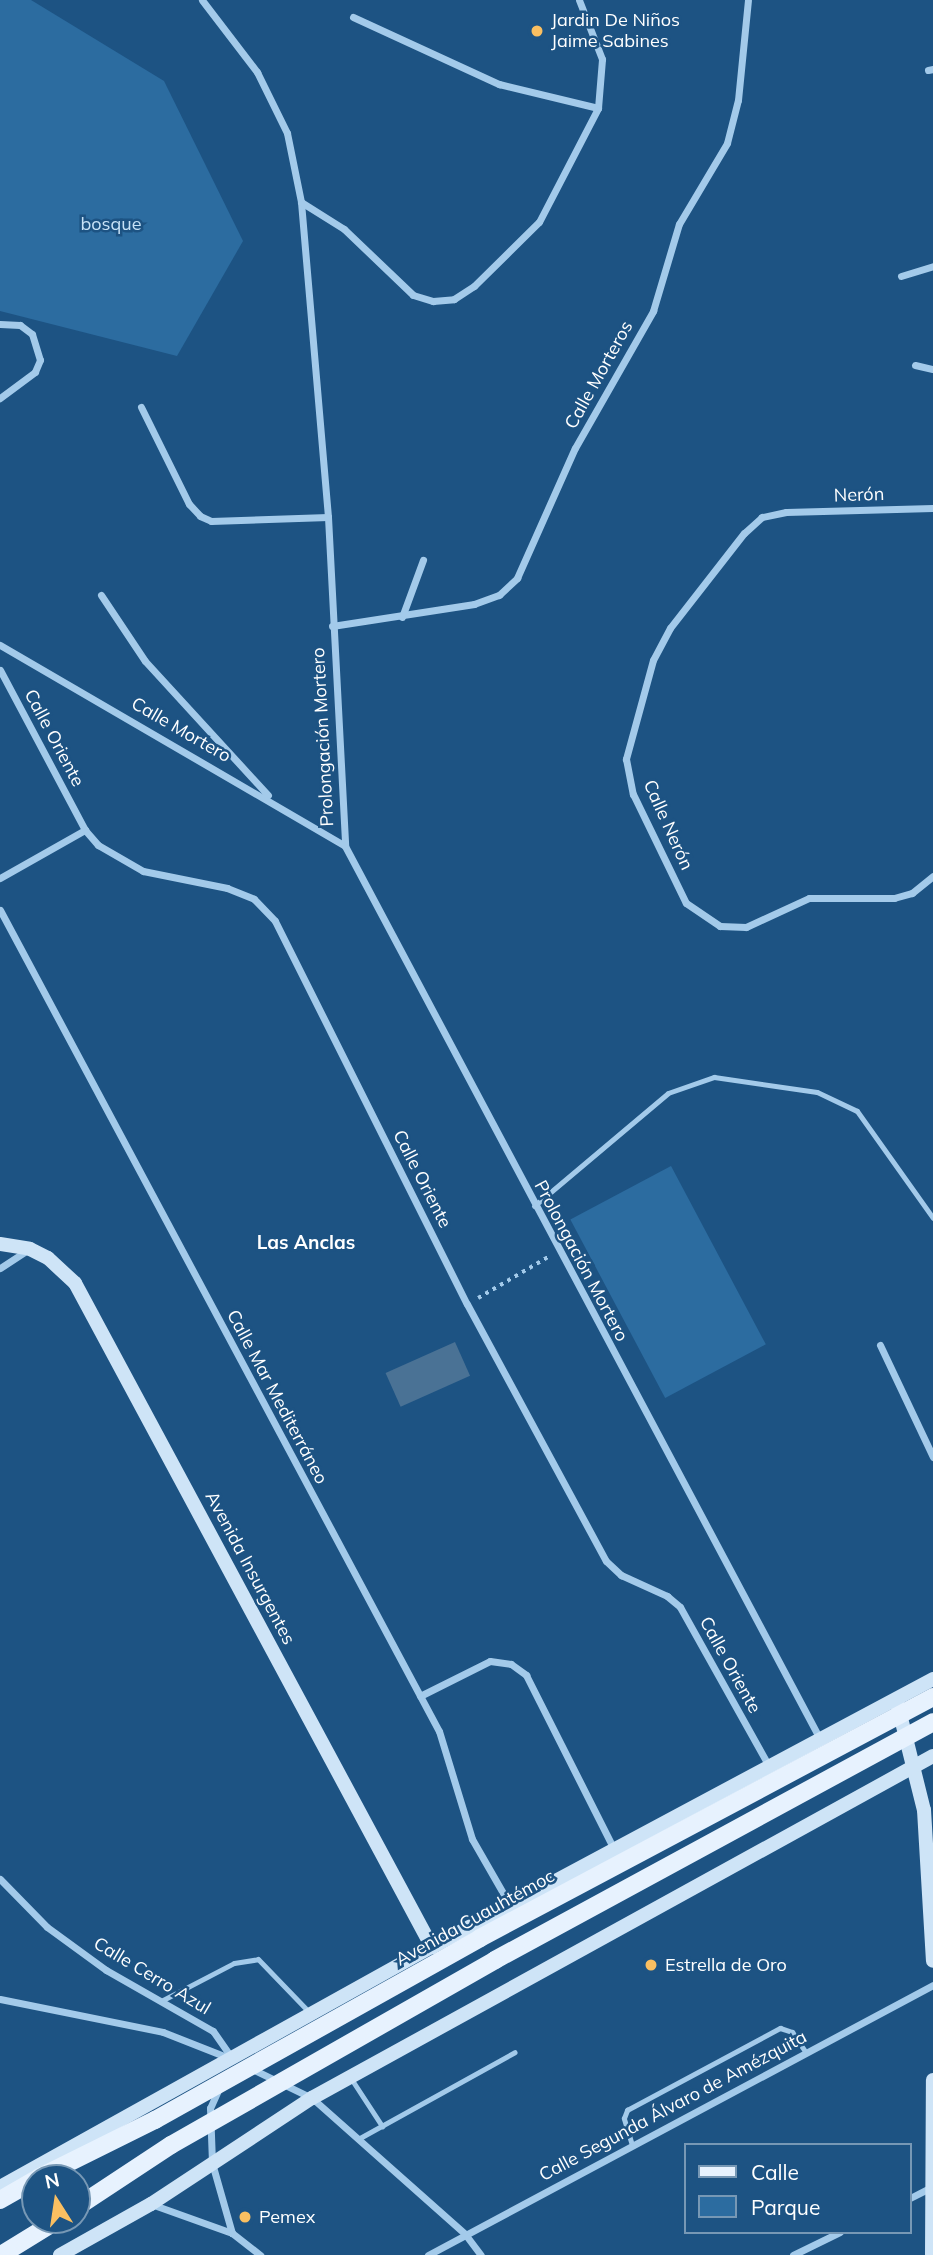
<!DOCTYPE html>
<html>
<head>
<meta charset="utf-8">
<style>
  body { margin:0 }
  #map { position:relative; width:933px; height:2255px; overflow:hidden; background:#1d5383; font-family:Mulish,sans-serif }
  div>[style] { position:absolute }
  .green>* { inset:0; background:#2c6ca0; transform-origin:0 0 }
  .water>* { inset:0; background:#4a7295; transform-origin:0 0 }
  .path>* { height:3.5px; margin-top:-1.75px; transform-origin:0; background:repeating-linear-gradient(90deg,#a3caea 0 3.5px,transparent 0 8.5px) }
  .lane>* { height:5px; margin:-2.5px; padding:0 2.5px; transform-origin:2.5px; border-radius:2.5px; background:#a3caea }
  .street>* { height:7px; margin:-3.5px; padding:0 3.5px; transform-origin:3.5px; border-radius:3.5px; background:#a3caea }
  .secondary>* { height:14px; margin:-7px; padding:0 7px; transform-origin:7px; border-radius:7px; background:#cee4f7 }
  .primary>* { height:18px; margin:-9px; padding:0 9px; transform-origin:9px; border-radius:9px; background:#e7f2fe }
  .primary-bridge>* { height:18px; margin:-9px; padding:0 9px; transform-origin:9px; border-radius:9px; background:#e7f2fe }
  .dots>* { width:19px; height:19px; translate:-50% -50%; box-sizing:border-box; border:4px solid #1d5383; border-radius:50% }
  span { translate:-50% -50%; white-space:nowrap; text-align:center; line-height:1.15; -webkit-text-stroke:5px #1d5383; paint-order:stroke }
  .poi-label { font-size:18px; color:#fff }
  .left { translate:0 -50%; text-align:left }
  .park-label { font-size:18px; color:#c7e2f7 }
  .street-label { font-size:18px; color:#fff }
  .neighbourhood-label { font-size:19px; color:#fff; font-weight:700 }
  .legend { position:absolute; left:684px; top:2143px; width:228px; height:91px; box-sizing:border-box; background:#1d5383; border:2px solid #7798b5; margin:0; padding:9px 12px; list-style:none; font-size:21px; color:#fff }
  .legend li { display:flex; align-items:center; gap:14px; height:35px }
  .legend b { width:35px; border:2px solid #7798b5 }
  .north { position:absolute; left:21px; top:2164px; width:70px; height:70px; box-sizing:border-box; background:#1d5383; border:2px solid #7798b5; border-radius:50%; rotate:348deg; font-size:19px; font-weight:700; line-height:28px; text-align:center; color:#fff }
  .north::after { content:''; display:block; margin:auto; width:24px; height:32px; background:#fabf61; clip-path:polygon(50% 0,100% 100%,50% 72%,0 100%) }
</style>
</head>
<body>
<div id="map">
  <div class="green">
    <i style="clip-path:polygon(0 0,31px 0,164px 81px,243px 241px,177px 356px,0 311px)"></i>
    <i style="left:671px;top:1166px;width:202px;height:114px;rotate:62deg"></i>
  </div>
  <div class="water">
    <i style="left:455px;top:1342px;width:37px;height:76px;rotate:66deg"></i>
  </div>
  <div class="path">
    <i style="left:478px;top:1298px;width:83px;rotate:-30.3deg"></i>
  </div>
  <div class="lane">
    <i style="left:534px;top:1206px;width:175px;rotate:-40.1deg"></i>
    <i style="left:668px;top:1093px;width:49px;rotate:-19.2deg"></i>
    <i style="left:714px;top:1077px;width:104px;rotate:8.3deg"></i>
    <i style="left:817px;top:1092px;width:44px;rotate:25.4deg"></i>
    <i style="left:857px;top:1111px;width:131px;rotate:54.6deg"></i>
    <i style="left:161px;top:2001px;width:82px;rotate:-27.5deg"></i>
    <i style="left:234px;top:1963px;width:24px;rotate:-9deg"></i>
    <i style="left:258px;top:1959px;width:75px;rotate:46.1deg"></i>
    <i style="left:350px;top:2077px;width:59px;rotate:56.9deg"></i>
    <i style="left:358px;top:2139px;width:179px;rotate:-29deg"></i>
    <i style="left:632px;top:2145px;width:28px;rotate:-107deg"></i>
    <i style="left:624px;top:2118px;width:9px;rotate:-69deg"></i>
    <i style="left:627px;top:2110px;width:174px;rotate:-28.2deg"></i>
    <i style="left:780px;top:2028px;width:13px;rotate:18deg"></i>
    <i style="left:792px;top:2032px;width:25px;rotate:56deg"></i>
  </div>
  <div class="street">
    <i style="left:202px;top:0;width:91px;rotate:52.6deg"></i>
    <i style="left:257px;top:72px;width:68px;rotate:63.8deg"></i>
    <i style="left:287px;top:133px;width:70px;rotate:78.5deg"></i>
    <i style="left:301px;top:202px;width:316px;rotate:85.1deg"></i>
    <i style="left:328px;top:517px;width:329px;rotate:87deg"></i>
    <i style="left:345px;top:846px;width:1011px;rotate:61.99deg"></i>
    <i style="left:353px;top:17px;width:161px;rotate:24.7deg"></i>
    <i style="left:499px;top:84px;width:102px;rotate:13.6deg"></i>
    <i style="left:928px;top:70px;width:5px;rotate:-11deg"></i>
    <i style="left:301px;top:202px;width:51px;rotate:32.1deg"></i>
    <i style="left:344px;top:229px;width:95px;rotate:43.7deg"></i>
    <i style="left:413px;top:295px;width:21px;rotate:17deg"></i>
    <i style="left:433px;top:301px;width:21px;rotate:-5deg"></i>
    <i style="left:454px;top:299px;width:24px;rotate:-33deg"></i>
    <i style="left:474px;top:286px;width:91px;rotate:-44.6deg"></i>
    <i style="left:539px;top:222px;width:128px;rotate:-62.6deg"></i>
    <i style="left:598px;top:108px;width:49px;rotate:-85.3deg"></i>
    <i style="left:602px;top:59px;width:63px;rotate:-111.3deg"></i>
    <i style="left:901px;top:276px;width:34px;rotate:-17deg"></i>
    <i style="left:0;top:324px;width:20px;rotate:3deg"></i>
    <i style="left:20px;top:325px;width:15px;rotate:37deg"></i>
    <i style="left:32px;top:334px;width:27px;rotate:73deg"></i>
    <i style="left:40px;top:360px;width:13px;rotate:113deg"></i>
    <i style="left:35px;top:372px;width:44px;rotate:143.4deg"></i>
    <i style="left:915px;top:365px;width:18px;rotate:13deg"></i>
    <i style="left:141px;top:407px;width:108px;rotate:63.7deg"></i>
    <i style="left:189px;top:504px;width:16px;rotate:47deg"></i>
    <i style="left:200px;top:516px;width:12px;rotate:24deg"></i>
    <i style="left:211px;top:521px;width:117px;rotate:-2deg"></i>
    <i style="left:933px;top:508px;width:147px;rotate:178.4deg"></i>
    <i style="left:786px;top:512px;width:25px;rotate:168deg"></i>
    <i style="left:762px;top:517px;width:24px;rotate:138deg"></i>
    <i style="left:744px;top:533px;width:120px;rotate:127.9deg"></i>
    <i style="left:670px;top:628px;width:36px;rotate:118deg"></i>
    <i style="left:653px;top:660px;width:103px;rotate:105.3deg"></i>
    <i style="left:626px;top:759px;width:36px;rotate:79deg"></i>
    <i style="left:633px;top:794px;width:121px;rotate:64.1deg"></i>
    <i style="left:686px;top:903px;width:41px;rotate:34.1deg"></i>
    <i style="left:720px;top:926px;width:26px;rotate:2deg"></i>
    <i style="left:746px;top:927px;width:69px;rotate:-24.7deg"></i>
    <i style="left:809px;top:898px;width:85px"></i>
    <i style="left:894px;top:898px;width:19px;rotate:-16deg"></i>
    <i style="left:912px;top:893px;width:27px;rotate:-39deg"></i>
    <i style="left:101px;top:595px;width:79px;rotate:56.3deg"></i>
    <i style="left:145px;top:661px;width:182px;rotate:47.5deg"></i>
    <i style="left:402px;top:617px;width:61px;rotate:-69.8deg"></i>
    <i style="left:332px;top:626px;width:144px;rotate:-8.8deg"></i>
    <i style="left:474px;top:604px;width:27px;rotate:-20deg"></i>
    <i style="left:499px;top:595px;width:25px;rotate:-43deg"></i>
    <i style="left:517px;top:578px;width:142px;rotate:-66deg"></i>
    <i style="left:575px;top:448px;width:158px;rotate:-60.3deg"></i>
    <i style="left:653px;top:311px;width:91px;rotate:-73.4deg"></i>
    <i style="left:679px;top:224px;width:94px;rotate:-59.3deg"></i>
    <i style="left:727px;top:143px;width:44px;rotate:-75.7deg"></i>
    <i style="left:738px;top:100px;width:100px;rotate:-84.3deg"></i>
    <i style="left:0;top:645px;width:399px;rotate:30.2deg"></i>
    <i style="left:0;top:670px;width:181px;rotate:62deg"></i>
    <i style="left:85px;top:830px;width:20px;rotate:49deg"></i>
    <i style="left:98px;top:845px;width:52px;rotate:30deg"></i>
    <i style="left:143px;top:871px;width:86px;rotate:11.4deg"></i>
    <i style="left:227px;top:888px;width:29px;rotate:22deg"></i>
    <i style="left:254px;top:899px;width:30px;rotate:46deg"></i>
    <i style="left:275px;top:921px;width:428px;rotate:63.4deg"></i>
    <i style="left:467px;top:1304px;width:292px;rotate:61.6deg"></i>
    <i style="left:606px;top:1561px;width:21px;rotate:43deg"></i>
    <i style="left:621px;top:1575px;width:51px;rotate:24.5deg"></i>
    <i style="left:667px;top:1596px;width:17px;rotate:40deg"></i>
    <i style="left:680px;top:1607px;width:182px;rotate:60.8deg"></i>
    <i style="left:0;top:878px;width:98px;rotate:-29.5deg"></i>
    <i style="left:0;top:910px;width:931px;rotate:61.87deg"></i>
    <i style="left:439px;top:1731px;width:113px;rotate:73deg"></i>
    <i style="left:472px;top:1839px;width:76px;rotate:60.1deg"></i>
    <i style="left:0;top:1268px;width:35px;rotate:-33deg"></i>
    <i style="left:880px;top:1345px;width:124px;rotate:64.7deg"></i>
    <i style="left:420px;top:1696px;width:78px;rotate:-26.6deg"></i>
    <i style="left:490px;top:1661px;width:21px;rotate:8deg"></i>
    <i style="left:511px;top:1664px;width:19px;rotate:36deg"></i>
    <i style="left:526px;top:1675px;width:195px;rotate:63.2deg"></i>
    <i style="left:0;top:1879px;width:67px;rotate:45.6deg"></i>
    <i style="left:47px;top:1927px;width:73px;rotate:36.1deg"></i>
    <i style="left:106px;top:1970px;width:123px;rotate:29.7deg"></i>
    <i style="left:213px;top:2031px;width:35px;rotate:55deg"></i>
    <i style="left:0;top:1999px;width:166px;rotate:11.4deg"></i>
    <i style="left:163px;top:2032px;width:71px;rotate:21.5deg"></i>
    <i style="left:250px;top:2068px;width:69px;rotate:25.8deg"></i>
    <i style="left:312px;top:2098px;width:205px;rotate:41.6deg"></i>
    <i style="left:465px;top:2234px;width:26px;rotate:53deg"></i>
    <i style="left:219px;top:2088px;width:22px;rotate:114deg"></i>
    <i style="left:210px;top:2108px;width:55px;rotate:87.9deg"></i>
    <i style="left:212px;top:2163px;width:73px;rotate:74.1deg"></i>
    <i style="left:910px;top:2198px;width:25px;rotate:-27deg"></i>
    <i style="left:151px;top:2204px;width:86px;rotate:19.7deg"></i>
    <i style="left:232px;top:2233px;width:36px;rotate:38deg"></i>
    <i style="left:428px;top:2255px;width:573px;rotate:-28.13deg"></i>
    <i style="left:793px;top:2255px;width:52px;rotate:-26.1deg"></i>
  </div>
  <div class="secondary">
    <i style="left:0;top:1244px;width:30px;rotate:9deg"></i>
    <i style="left:30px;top:1249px;width:20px;rotate:27deg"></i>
    <i style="left:48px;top:1258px;width:37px;rotate:43deg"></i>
    <i style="left:75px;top:1283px;width:754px;rotate:61.74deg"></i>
    <i style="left:898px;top:1706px;width:107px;rotate:76deg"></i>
    <i style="left:924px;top:1810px;width:151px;rotate:86.6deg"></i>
    <i style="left:0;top:2187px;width:494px;rotate:-29.1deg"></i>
    <i style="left:432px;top:1947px;width:568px;rotate:-28.14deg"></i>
    <i style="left:60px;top:2255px;width:104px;rotate:-29.3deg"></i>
    <i style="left:151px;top:2204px;width:193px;rotate:-33.4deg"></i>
    <i style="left:312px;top:2098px;width:709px;rotate:-28.84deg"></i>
    <i style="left:932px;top:2255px;width:175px;rotate:-89.7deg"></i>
  </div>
  <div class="primary">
    <i style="left:38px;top:2178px;width:131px;rotate:-26.4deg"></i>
    <i style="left:0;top:2200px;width:40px;rotate:-29.7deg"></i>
    <i style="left:77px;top:2207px;width:113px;rotate:-33.4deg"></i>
    <i style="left:1px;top:2255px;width:67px;rotate:-31.6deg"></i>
  </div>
  <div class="primary-bridge">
    <i style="left:155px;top:2120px;width:372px;rotate:-29.2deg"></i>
    <i style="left:480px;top:1938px;width:513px;rotate:-28.01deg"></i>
    <i style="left:171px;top:2145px;width:373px;rotate:-29.7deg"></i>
    <i style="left:495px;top:1960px;width:498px;rotate:-28.5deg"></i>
  </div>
  <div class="dots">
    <i style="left:537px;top:31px;background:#fabf61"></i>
    <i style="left:651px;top:1965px;background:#fabf61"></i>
    <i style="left:245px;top:2217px;background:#fabf61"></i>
  </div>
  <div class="poi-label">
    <span class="left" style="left:551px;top:31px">Jardin De Niños<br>Jaime Sabines</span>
    <span class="left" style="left:665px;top:1965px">Estrella de Oro</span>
    <span class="left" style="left:259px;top:2217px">Pemex</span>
  </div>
  <div class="park-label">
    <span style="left:111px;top:224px">bosque</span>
  </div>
  <div class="street-label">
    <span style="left:599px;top:375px;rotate:-61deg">Calle Morteros</span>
    <span style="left:859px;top:495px;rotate:-2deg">Nerón</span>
    <span style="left:181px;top:730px;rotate:30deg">Calle Mortero</span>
    <span style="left:323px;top:737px;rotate:-93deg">Prolongación Mortero</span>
    <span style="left:54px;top:738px;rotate:62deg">Calle Oriente</span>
    <span style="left:668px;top:825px;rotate:66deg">Calle Nerón</span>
    <span style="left:422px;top:1179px;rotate:63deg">Calle Oriente</span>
    <span style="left:581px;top:1261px;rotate:62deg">Prolongación Mortero</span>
    <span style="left:277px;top:1397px;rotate:62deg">Calle Mar Mediterráneo</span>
    <span style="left:250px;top:1568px;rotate:62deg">Avenida Insurgentes</span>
    <span style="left:730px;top:1665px;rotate:61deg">Calle Oriente</span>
    <span style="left:475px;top:1918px;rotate:-29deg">Avenida Cuauhtémoc</span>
    <span style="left:152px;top:1976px;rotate:31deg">Calle Cerro Azul</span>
    <span style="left:673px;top:2106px;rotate:-28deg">Calle Segunda Álvaro de Amézquita</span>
  </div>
  <div class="neighbourhood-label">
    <span style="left:306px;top:1243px">Las Anclas</span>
  </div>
  <ul class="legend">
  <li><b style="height:9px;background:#e7f2fe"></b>Calle</li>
  <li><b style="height:19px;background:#2c6ca0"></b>Parque</li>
  </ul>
  <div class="north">N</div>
</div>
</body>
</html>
